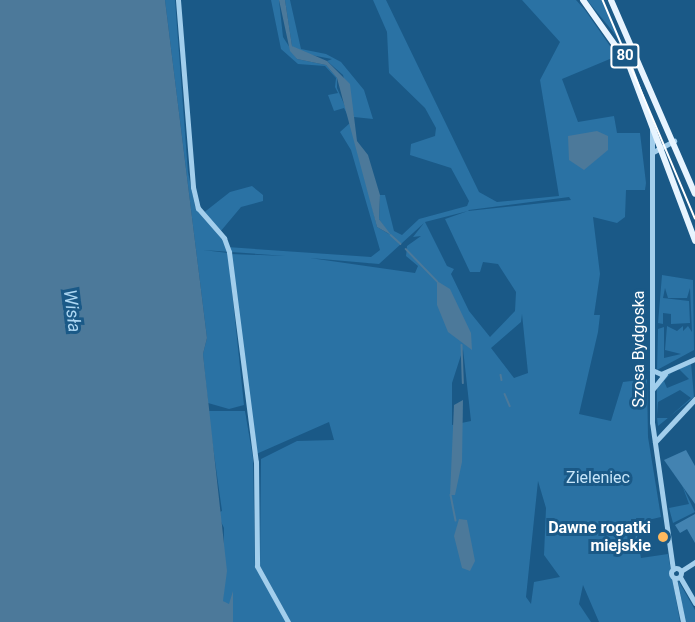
<!DOCTYPE html>
<html>
<head>
<meta charset="utf-8">
<style>
  body { margin:0 }
  #map { position:relative; width:695px; height:622px; overflow:hidden; background:#1a5987; font-family:Roboto,sans-serif }
  div>[style] { position:absolute }
  .green>* { inset:0; background:#2a72a4 }
  .water>* { inset:0; background:#4c799a }
  .stream>* { height:1.5px; margin:-0.75px; padding:0 0.75px; transform-origin:0.75px; border-radius:0.75px; background:#4c799a }
  .building>* { inset:0; background:#4383b1 }
  .minor>* { height:5px; margin:-2.5px; padding:0 2.5px; transform-origin:2.5px; border-radius:2.5px; background:#a2ceec }
  .minor>.ring { margin:-2.5px; padding:0; box-sizing:content-box; background:none; border:5px solid #a2ceec; border-radius:50% }
  .major>* { height:6px; margin:-3px; padding:0 3px; transform-origin:3px; border-radius:3px; background:#e7f4ff }
  .tram>* { height:1.5px; margin:-0.75px; padding:0 0.75px; transform-origin:0.75px; border-radius:0.75px; background:#fff }
  .dots>* { width:16px; height:16px; translate:-50% -50%; box-sizing:border-box; border:3px solid #1a5987; border-radius:50% }
  span { translate:-50% -50%; white-space:nowrap; text-align:center; line-height:1.15; -webkit-text-stroke:6px #1a5987; paint-order:stroke }
  .shield-label span { padding:2px 4px; background:#1a5987; border:2px solid; border-radius:4px; -webkit-text-stroke-width:0 }
  .shield-label { font-size:15px; color:#fff; font-weight:700 }
  .street-label { font-size:16px; color:#fff }
  .park-label { font-size:16px; color:#c7e5f9 }
  .poi-label { font-size:16px; color:#fff; font-weight:700 }
  .right { translate:-100% -50%; text-align:right }
  .water-label { font-size:18px; color:#aed8f4; font-style:italic }
</style>
</head>
<body>
<div id="map">
  <div class="green">
    <i style="clip-path:polygon(evenodd,165px 0,175px 0,188px 172px,195px 206px,202px 214px,230px 192px,252px 186px,263px 195px,263px 201px,241px 207px,220px 232px,227px 247px,371px 257px,380px 250px,351px 150px,340px 132px,351px 122px,344px 108px,334px 111px,328px 95px,338px 93px,335px 87px,336px 78px,325px 66px,298px 64px,281px 49px,271px 0,279px 0,283px 37px,297px 59px,326px 65px,337px 78px,337px 88px,352px 122px,377px 227px,389px 234px,379px 219px,380px 195px,385px 195px,394px 231px,402px 235px,419px 219px,467px 206px,469px 201px,451px 168px,410px 155px,411px 144px,435px 136px,436px 128px,425px 108px,389px 73px,387px 32px,373px 0,386px 0,479px 192px,497px 202px,559px 196px,540px 80px,560px 42px,522px 0,576px 0,585px 10px,617px 56px,562px 79px,578px 122px,614px 116px,617px 133px,640px 133px,646px 183px,645px 190px,626px 190px,625px 217px,617px 223px,593px 217px,600px 274px,594px 315px,600px 315px,598px 332px,579px 414px,611px 421px,623px 382px,647px 379px,648px 437px,661px 517px,635px 523px,641px 558px,668px 554px,680px 622px,599px 622px,583px 585px,579px 604px,591px 622px,291px 622px,260px 566px,261px 459px,297px 441px,334px 440px,329px 422px,254px 455px,231px 254px,286px 256px,203px 250px,228px 253px,244px 405px,229px 409px,208px 403px,203px 354px,207px 338px,165px 0,569px 197px,571px 200px,468px 211px,469px 210px,569px 197px,165px 0,468px 211px,445px 219px,470px 272px,480px 272px,483px 262px,498px 264px,516px 292px,515px 311px,490px 337px,469px 311px,451px 274px,454px 269px,447px 266px,425px 222px,468px 211px,165px 0,424px 223px,413px 237px,421px 236px,407px 246px,406px 256px,418px 266px,415px 273px,310px 258px,379px 264px,424px 223px,165px 0,522px 314px,528px 373px,514px 378px,491px 348px,521px 322px,522px 314px,165px 0,463px 349px,471px 421px,452px 425px,452px 383px,463px 349px,165px 0,538px 481px,546px 508px,544px 555px,560px 577px,534px 582px,531px 604px,526px 597px,538px 481px)"></i>
    <i style="clip-path:polygon(285px 0,290px 0,301px 49px,326px 54px,341px 62px,364px 90px,373px 119px,354px 117px,343px 75px,327px 61px,332px 59px,300px 53px,292px 46px)"></i>
    <i style="clip-path:polygon(587px 0,602px 0,630px 60px,614px 33px)"></i>
    <i style="clip-path:polygon(662px 275px,693px 280px,694px 350px,657px 370px,658px 329px,664px 327px,664px 358px,681px 354px,665px 350px,667px 326px,677px 331px,683px 326px,683px 331px,688px 326px,692px 332px,690px 288px,687px 298px,668px 298px,665px 288px,663px 298px,689px 301px,690px 323px,671px 324px,671px 314px,663px 313px,663px 324px,658px 323px)"></i>
    <i style="clip-path:polygon(691px 363px,694px 397px,658px 426px,657px 418px,668px 418px,691px 398px,680px 390px,658px 402px,657px 415px,657px 385px,673px 371px,664px 381px,667px 388px,689px 379px,679px 369px)"></i>
    <i style="clip-path:polygon(208px 411px,245px 411px,253px 458px,255px 566px,286px 622px,233px 622px,223px 601px,224px 528px,217px 513px,222px 511px)"></i>
    <i style="clip-path:polygon(682px 485px,695px 512px,673px 523px,669px 508px,689px 504px)"></i>
    <i style="clip-path:polygon(678px 580px,695px 610px,695px 622px,685px 622px)"></i>
  </div>
  <div class="water">
    <i style="clip-path:polygon(0 0,165px 0,207px 338px,203px 354px,227px 571px,223px 601px,229px 604px,233px 591px,233px 622px,0 622px)"></i>
    <i style="clip-path:polygon(279px 0,285px 0,292px 46px,327px 61px,350px 84px,357px 141px,368px 155px,380px 195px,379px 219px,391px 235px,377px 227px,337px 78px,326px 65px,297px 59px,290px 51px)"></i>
    <i style="clip-path:polygon(597px 131px,608px 136px,608px 150px,584px 170px,569px 160px,568px 136px)"></i>
    <i style="clip-path:polygon(437px 281px,450px 289px,471px 333px,472px 350px,448px 332px,437px 305px)"></i>
    <i style="clip-path:polygon(463px 400px,462px 462px,455px 495px,450px 495px,454px 405px)"></i>
    <i style="clip-path:polygon(459px 519px,467px 520px,475px 561px,470px 571px,462px 568px,454px 536px)"></i>
  </div>
  <div class="stream">
    <i style="left:391px;top:235px;width:13px;rotate:42deg"></i>
    <i style="left:406px;top:249px;width:45px;rotate:45.9deg"></i>
    <i style="left:462px;top:345px;width:38px;rotate:88deg"></i>
    <i style="left:501px;top:375px;width:5px;rotate:79deg"></i>
    <i style="left:505px;top:394px;width:13px;rotate:67deg"></i>
    <i style="left:451px;top:495px;width:26px;rotate:79deg"></i>
  </div>
  <div class="building">
    <i style="clip-path:polygon(686px 450px,695px 466px,695px 504px,664px 460px)"></i>
    <i style="clip-path:polygon(695px 514px,695px 543px,687px 529px,680px 533px,675px 525px)"></i>
  </div>
  <div class="minor">
    <i style="left:178px;top:0;width:188px;rotate:85.4deg"></i>
    <i style="left:193px;top:187px;width:22px;rotate:77deg"></i>
    <i style="left:198px;top:208px;width:40px;rotate:49deg"></i>
    <i style="left:224px;top:238px;width:15px;rotate:70deg"></i>
    <i style="left:229px;top:252px;width:212px;rotate:82.7deg"></i>
    <i style="left:256px;top:462px;width:104px;rotate:89.4deg"></i>
    <i style="left:257px;top:566px;width:64px;rotate:61deg"></i>
    <i style="left:652px;top:129px;width:293px;rotate:90deg"></i>
    <i style="left:652px;top:422px;width:149px;rotate:81.9deg"></i>
    <i style="left:653px;top:152px;width:24px;rotate:-28deg"></i>
    <i style="left:652px;top:370px;width:10px;rotate:24deg"></i>
    <i style="left:661px;top:374px;width:37px;rotate:-24deg"></i>
    <i style="left:652px;top:390px;width:21px;rotate:-51deg"></i>
    <i style="left:655px;top:442px;width:59px;rotate:-47.1deg"></i>
    <i class="ring" style="left:671px;top:568px;width:5px;height:5px"></i>
    <i style="left:681px;top:571px;width:17px;rotate:-33deg"></i>
    <i style="left:680px;top:577px;width:30px;rotate:60deg"></i>
    <i style="left:674px;top:578px;width:45px;rotate:78.4deg"></i>
  </div>
  <div class="major">
    <i style="left:583px;top:0;width:80px;rotate:54.7deg"></i>
    <i style="left:629px;top:65px;width:188px;rotate:69.4deg"></i>
    <i style="left:611px;top:0;width:211px;rotate:66.6deg"></i>
  </div>
  <div class="tram">
    <i style="left:603px;top:0;width:237px;rotate:67.1deg"></i>
  </div>
  <div class="dots">
    <i style="left:663px;top:537px;background:#feb95e"></i>
  </div>
  <div class="shield-label">
    <span style="left:625px;top:56px">80</span>
  </div>
  <div class="street-label">
    <span style="left:639px;top:349px;rotate:-90deg">Szosa Bydgoska</span>
  </div>
  <div class="park-label">
    <span style="left:598px;top:478px">Zieleniec</span>
  </div>
  <div class="poi-label">
    <span class="right" style="left:651px;top:537px">Dawne rogatki<br>miejskie</span>
  </div>
  <div class="water-label">
    <span style="left:72px;top:311px;rotate:83deg">Wisła</span>
  </div>
</div>
</body>
</html>
